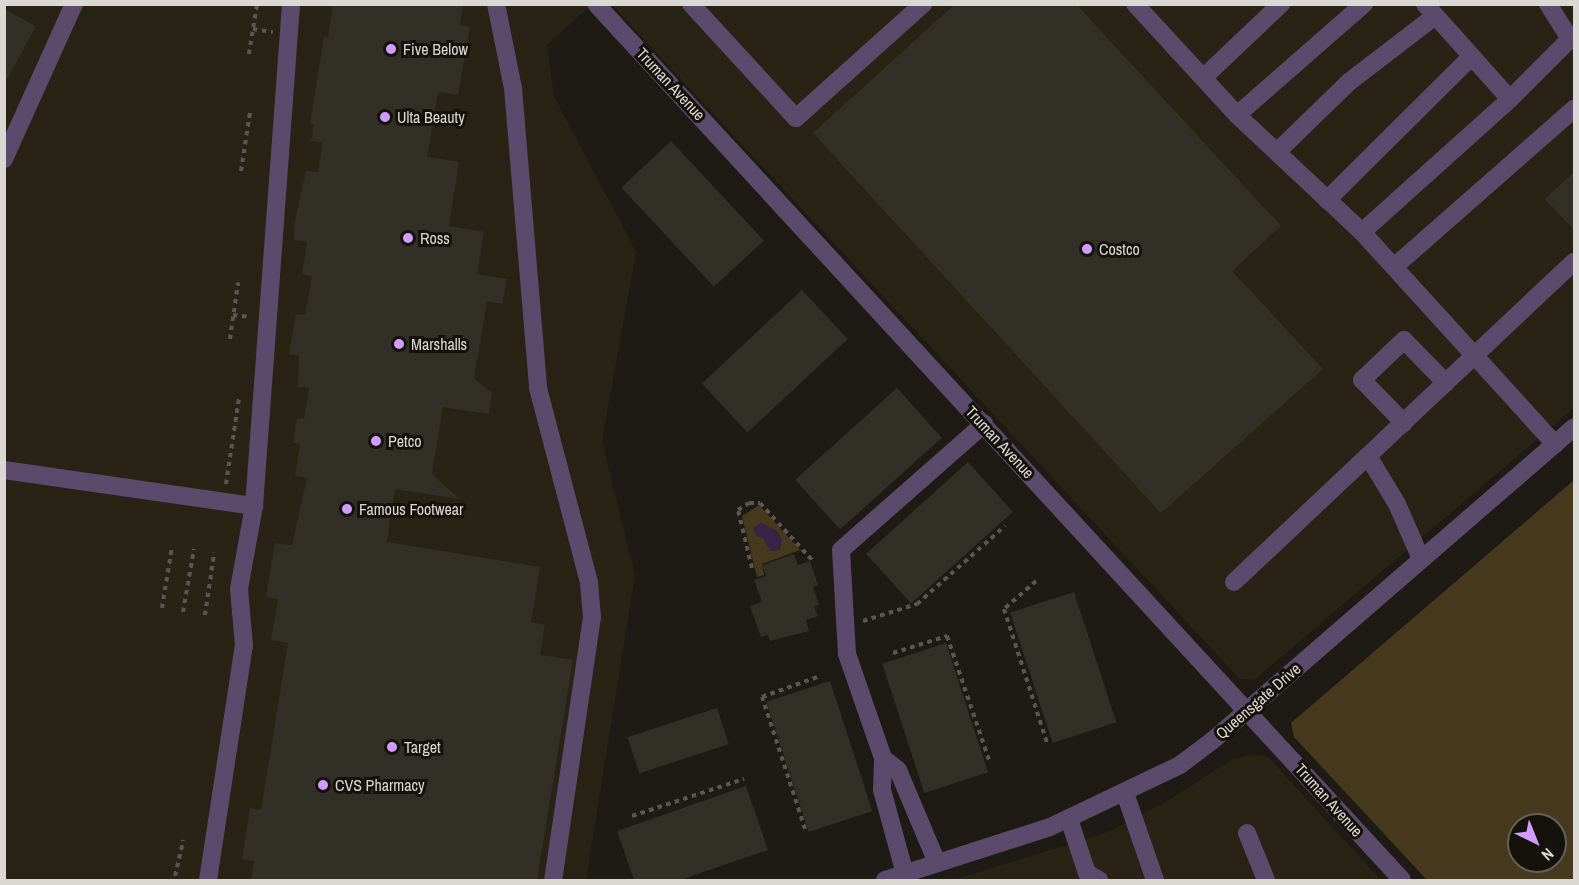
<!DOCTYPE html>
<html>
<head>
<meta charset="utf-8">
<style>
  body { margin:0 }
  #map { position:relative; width:1579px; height:885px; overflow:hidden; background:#1e1b14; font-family:"Archivo Narrow",sans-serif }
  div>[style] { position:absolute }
  .built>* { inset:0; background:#292316 }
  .green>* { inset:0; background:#46391d }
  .water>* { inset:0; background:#362346 }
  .building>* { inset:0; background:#322f27; transform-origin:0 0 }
  .path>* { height:4px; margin-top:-2px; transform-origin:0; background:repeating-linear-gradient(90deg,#595750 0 4.5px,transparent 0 9px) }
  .minor>* { height:18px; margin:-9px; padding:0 9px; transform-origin:9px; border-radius:9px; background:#5b4a6b }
  .dots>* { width:16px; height:16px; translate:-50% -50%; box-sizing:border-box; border:3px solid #15120b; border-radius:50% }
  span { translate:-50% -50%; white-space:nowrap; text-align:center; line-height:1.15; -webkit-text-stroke:6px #15120b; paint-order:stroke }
  .poi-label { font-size:16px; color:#dad8d3 }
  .left { translate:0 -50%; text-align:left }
  .street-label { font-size:16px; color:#dad8d3 }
  .frame { position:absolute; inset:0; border:6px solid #dad8d3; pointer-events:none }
  .north { position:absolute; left:1507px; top:813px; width:60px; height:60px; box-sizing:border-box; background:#15120b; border:2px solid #64615b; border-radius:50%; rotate:137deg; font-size:16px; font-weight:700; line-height:24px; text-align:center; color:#dad8d3 }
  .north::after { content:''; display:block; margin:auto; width:21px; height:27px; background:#d09dff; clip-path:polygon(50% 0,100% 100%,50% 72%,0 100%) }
</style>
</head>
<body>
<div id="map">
  <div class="built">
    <i style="clip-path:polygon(5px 5px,585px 5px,588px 8px,547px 45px,554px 96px,636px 252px,602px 441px,635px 575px,586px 880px,5px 880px)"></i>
    <i style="clip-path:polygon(612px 5px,1574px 5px,1574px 408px,1254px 680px,1240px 679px)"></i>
    <i style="clip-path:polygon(1250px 755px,1267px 756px,1381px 880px,953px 880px,1106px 833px,1169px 800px,1233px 759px)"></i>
  </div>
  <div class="green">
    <i style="clip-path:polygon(evenodd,1574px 480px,1574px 880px,1427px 880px,1294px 737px,1291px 723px,1574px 480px,1519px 825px,1555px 825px,1555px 861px,1519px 861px,1519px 825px)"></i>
    <i style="clip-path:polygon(759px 505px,800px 550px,762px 564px,764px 575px,757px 577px,742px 516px)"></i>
  </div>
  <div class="water">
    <i style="clip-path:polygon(761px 523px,777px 531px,782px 540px,780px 550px,770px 551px,763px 538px,756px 536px,753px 528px)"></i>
  </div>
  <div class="building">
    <i style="clip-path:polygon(333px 4px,463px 4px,460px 25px,470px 27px,458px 95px,438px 92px,427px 157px,459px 162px,449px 226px,484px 232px,477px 274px,507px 279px,502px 304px,487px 301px,474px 378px,492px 393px,489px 414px,443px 407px,432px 474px,459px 499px,395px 489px,387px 542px,540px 567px,531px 622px,545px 625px,540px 655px,573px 660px,537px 880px,251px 880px,254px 861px,242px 859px,250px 808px,261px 810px,288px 643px,271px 640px,278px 599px,266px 597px,275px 543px,292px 545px,307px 478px,295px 476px,300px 444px,293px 443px,297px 418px,304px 419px,309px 388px,298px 387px,299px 356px,289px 354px,296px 314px,305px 315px,312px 276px,302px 274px,307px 242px,294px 240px,294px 226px,306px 171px,318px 172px,323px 143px,311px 141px,314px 124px,310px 124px,324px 36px,328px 37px)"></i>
    <i style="clip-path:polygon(955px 4px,1076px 4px,1281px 226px,1232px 271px,1323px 369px,1161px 513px,813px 133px)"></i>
    <i style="clip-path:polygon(4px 9px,36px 26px,4px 85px)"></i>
    <i style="left:671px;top:141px;width:136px;height:68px;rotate:47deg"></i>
    <i style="clip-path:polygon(1575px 171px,1575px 231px,1545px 199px)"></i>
    <i style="left:802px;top:290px;width:67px;height:137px;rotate:47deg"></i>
    <i style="left:897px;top:388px;width:67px;height:137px;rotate:48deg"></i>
    <i style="left:968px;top:462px;width:67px;height:137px;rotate:48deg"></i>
    <i style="clip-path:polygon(794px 554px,798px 565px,810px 561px,818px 585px,813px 587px,819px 605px,814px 606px,818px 616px,806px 620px,809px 631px,770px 641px,768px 635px,761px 637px,750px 606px,762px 602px,754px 580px,766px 576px,762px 565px)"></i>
    <i style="left:1074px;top:592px;width:137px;height:67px;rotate:72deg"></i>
    <i style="left:946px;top:643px;width:136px;height:67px;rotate:72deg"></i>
    <i style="left:830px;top:681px;width:137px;height:67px;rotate:72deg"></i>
    <i style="left:717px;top:708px;width:38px;height:94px;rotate:72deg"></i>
    <i style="clip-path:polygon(746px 786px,768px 850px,680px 880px,634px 880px,617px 831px)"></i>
  </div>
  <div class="path">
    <i style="left:253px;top:29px;width:20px;rotate:9deg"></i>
    <i style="left:249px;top:54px;width:51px;rotate:-80.9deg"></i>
    <i style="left:241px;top:171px;width:60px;rotate:-81.3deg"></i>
    <i style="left:233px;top:315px;width:17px;rotate:7deg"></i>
    <i style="left:230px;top:339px;width:57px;rotate:-81.9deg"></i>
    <i style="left:226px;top:484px;width:87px;rotate:-81.4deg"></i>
    <i style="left:752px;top:568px;width:60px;rotate:-103.6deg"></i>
    <i style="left:738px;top:510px;width:13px;rotate:-32deg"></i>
    <i style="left:749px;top:503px;width:11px"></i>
    <i style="left:760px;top:503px;width:77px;rotate:47.6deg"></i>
    <i style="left:1036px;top:581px;width:43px;rotate:138.8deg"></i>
    <i style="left:1004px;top:609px;width:141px;rotate:72.2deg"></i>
    <i style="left:162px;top:608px;width:63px;rotate:-80.8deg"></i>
    <i style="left:183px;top:612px;width:64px;rotate:-80.1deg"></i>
    <i style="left:205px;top:615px;width:63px;rotate:-81.7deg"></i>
    <i style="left:863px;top:621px;width:57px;rotate:-17.5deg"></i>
    <i style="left:917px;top:604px;width:118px;rotate:-41.6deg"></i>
    <i style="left:893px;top:653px;width:57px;rotate:-17.5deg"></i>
    <i style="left:947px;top:636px;width:131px;rotate:71.3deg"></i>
    <i style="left:632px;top:816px;width:118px;rotate:-18.3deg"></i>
    <i style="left:805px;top:829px;width:139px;rotate:-108deg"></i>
    <i style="left:762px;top:697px;width:59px;rotate:-20deg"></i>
    <i style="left:175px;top:876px;width:37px;rotate:-77deg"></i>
  </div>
  <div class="minor">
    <i style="left:496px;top:4px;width:86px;rotate:78.6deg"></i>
    <i style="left:513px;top:88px;width:301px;rotate:85.2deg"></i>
    <i style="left:538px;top:388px;width:202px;rotate:75.3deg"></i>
    <i style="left:589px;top:583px;width:34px;rotate:85deg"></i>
    <i style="left:592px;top:617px;width:266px;rotate:98.4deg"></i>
    <i style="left:596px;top:4px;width:1190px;rotate:47.38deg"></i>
    <i style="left:691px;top:4px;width:155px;rotate:47.4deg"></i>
    <i style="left:796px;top:118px;width:171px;rotate:-41.9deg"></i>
    <i style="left:1135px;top:4px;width:151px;rotate:47.4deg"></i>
    <i style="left:1237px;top:115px;width:171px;rotate:43.1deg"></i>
    <i style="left:1362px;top:232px;width:199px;rotate:-41.9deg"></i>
    <i style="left:1425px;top:4px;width:127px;rotate:48.2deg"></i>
    <i style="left:1510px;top:99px;width:85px;rotate:-45deg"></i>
    <i style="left:1570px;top:39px;width:41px;rotate:-122.2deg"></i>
    <i style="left:1203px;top:78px;width:108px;rotate:-43.5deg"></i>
    <i style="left:1237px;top:115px;width:169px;rotate:-41.2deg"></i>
    <i style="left:1277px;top:152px;width:100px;rotate:-44.2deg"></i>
    <i style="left:1349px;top:82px;width:108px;rotate:-37.5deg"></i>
    <i style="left:4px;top:159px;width:170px;rotate:-65.7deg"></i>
    <i style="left:1327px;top:200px;width:204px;rotate:-44.8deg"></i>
    <i style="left:1362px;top:232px;width:287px;rotate:47.7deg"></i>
    <i style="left:1394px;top:267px;width:240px;rotate:-41.3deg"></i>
    <i style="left:1404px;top:423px;width:60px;rotate:-134.3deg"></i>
    <i style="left:1362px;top:380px;width:58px;rotate:-43.6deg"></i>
    <i style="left:1404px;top:340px;width:60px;rotate:45.7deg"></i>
    <i style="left:1368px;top:456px;width:56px;rotate:58.9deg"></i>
    <i style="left:1397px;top:504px;width:60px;rotate:66.4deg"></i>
    <i style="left:4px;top:470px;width:253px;rotate:8.2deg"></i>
    <i style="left:1234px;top:582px;width:467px;rotate:-43.3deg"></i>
    <i style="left:883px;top:758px;width:19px;rotate:39deg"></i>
    <i style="left:898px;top:770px;width:101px;rotate:67.2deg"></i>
    <i style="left:1125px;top:793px;width:92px;rotate:71deg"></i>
    <i style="left:1069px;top:819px;width:57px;rotate:71.6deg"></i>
    <i style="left:1087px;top:873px;width:14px;rotate:30deg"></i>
    <i style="left:1247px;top:833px;width:51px;rotate:68deg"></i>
    <i style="left:905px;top:874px;width:87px;rotate:-105.3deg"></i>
    <i style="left:882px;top:790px;width:32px;rotate:-88deg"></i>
    <i style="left:883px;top:758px;width:110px;rotate:-109.1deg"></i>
    <i style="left:847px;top:654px;width:104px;rotate:-93.3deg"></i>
    <i style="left:841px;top:550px;width:191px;rotate:-41.4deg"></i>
    <i style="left:208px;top:880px;width:237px;rotate:-81.3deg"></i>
    <i style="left:244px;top:646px;width:57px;rotate:-95deg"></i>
    <i style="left:239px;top:589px;width:84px;rotate:-79.8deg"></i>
    <i style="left:254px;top:506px;width:503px;rotate:-85.78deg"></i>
    <i style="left:885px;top:880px;width:173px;rotate:-17.8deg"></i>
    <i style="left:1050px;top:827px;width:144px;rotate:-25.5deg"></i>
    <i style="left:1180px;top:765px;width:40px;rotate:-37deg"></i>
    <i style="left:1212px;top:741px;width:479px;rotate:-40.9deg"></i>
  </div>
  <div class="dots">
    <i style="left:391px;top:49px;background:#d09dff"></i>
    <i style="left:385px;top:117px;background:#d09dff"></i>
    <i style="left:408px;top:238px;background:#d09dff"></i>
    <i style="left:1087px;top:249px;background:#d09dff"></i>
    <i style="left:399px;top:344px;background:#d09dff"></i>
    <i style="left:376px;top:441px;background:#d09dff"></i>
    <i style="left:347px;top:509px;background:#d09dff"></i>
    <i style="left:392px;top:747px;background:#d09dff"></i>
    <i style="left:323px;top:785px;background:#d09dff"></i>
  </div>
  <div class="poi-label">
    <span class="left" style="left:403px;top:49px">Five Below</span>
    <span class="left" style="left:397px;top:117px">Ulta Beauty</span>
    <span class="left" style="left:420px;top:238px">Ross</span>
    <span class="left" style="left:1099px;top:249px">Costco</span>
    <span class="left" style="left:411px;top:344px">Marshalls</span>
    <span class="left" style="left:388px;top:441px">Petco</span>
    <span class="left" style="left:359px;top:509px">Famous Footwear</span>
    <span class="left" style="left:404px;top:747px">Target</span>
    <span class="left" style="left:335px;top:785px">CVS Pharmacy</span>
  </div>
  <div class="street-label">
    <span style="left:671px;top:84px;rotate:47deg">Truman Avenue</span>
    <span style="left:1000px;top:442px;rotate:47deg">Truman Avenue</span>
    <span style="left:1258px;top:701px;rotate:-41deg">Queensgate Drive</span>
    <span style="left:1329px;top:800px;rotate:48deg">Truman Avenue</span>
  </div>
  <div class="frame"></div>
  <div class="north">N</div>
</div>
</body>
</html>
